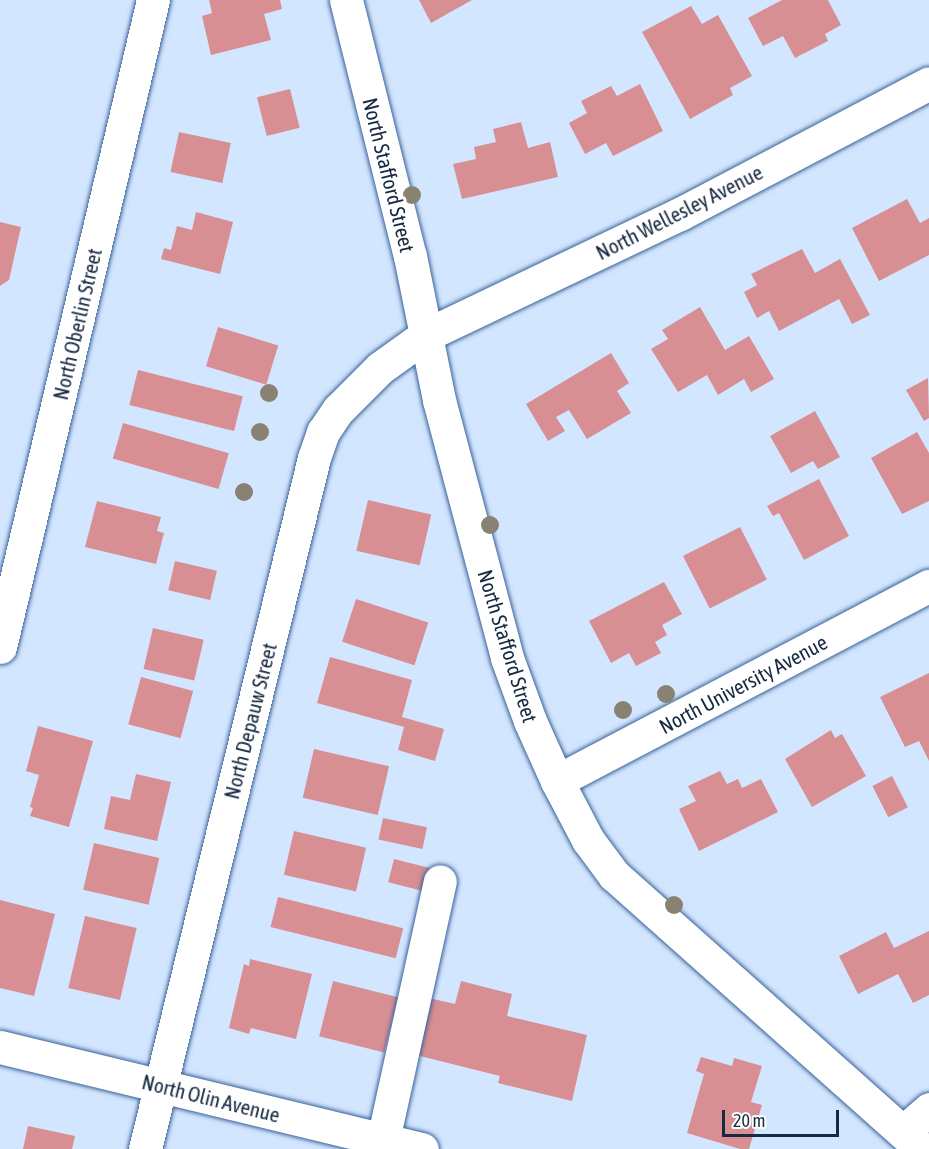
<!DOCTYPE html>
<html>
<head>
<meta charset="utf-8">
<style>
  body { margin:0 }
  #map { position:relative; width:929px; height:1149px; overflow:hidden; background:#d3e6ff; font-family:"Asap Condensed",sans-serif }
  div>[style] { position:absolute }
  .building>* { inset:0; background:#d88f94; transform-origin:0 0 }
  .roads { filter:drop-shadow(0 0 2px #386399) drop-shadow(0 0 2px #386399) }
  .minor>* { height:33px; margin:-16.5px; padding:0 16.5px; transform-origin:16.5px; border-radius:16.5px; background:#fff }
  .trees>* { width:18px; height:18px; margin:-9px; border-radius:50%; background:#898273 }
  span { translate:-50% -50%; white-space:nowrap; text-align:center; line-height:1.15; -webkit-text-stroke:6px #fff; paint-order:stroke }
  .street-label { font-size:21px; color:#172a41 }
  .scale { position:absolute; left:722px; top:1110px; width:117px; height:27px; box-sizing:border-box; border:3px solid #172a41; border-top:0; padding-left:8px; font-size:18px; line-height:21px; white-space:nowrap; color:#172a41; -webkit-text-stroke:4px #fff; paint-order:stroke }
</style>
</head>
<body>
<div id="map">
  <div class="building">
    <i style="clip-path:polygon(209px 0,280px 0,282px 9px,264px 14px,271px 40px,211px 55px,202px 16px,212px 13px)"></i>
    <i style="clip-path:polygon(419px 0,472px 0,431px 23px)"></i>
    <i style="clip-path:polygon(782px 0,828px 0,841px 25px,825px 34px,828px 41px,795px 58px,783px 36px,763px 46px,748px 18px)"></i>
    <i style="clip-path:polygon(691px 6px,702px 24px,718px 15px,752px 76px,730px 88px,733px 95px,690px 119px,642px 32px)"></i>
    <i style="clip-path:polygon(640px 84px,663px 131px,613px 156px,606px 143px,585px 154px,569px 123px,587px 113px,581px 101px,611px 86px,617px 96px)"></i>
    <i style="left:290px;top:89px;width:40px;height:34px;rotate:76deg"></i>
    <i style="clip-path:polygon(521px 122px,528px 148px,550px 142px,558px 177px,462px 199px,453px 164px,476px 159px,474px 147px,496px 142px,493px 129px)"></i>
    <i style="left:179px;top:132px;width:53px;height:41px;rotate:12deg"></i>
    <i style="clip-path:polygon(907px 199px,920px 223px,929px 218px,929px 255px,879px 281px,852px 228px)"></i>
    <i style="clip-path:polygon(196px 212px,233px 222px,220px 274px,161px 259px,164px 248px,171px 250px,177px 226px,192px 230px)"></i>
    <i style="clip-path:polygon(0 222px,21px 227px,9px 280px,0 286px)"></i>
    <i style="clip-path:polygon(802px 249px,815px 273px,840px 259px,870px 315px,852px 324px,839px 299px,779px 331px,769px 311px,757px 318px,744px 292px,757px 285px,751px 274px)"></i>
    <i style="clip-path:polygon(700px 307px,725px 350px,749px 336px,774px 379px,751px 392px,744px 379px,718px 395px,707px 375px,678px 392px,651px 349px,668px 339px,662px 330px)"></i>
    <i style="left:218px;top:327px;width:63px;height:41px;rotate:17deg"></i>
    <i style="clip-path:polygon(611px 353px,629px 383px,617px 391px,631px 413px,587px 439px,569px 410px,556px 417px,565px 431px,548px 441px,526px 404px)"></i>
    <i style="left:138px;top:370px;width:108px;height:36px;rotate:14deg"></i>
    <i style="clip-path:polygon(928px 378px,929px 418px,924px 421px,906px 390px)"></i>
    <i style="clip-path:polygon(815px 411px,840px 457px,818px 469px,813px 461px,791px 473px,770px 436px)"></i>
    <i style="left:123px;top:423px;width:110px;height:37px;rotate:16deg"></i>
    <i style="clip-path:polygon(917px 432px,929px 453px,929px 501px,902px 514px,871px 458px)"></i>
    <i style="clip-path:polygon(819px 479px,849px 536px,804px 560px,779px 513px,773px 516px,767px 506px)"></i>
    <i style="left:368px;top:500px;width:65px;height:52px;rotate:13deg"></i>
    <i style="clip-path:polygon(97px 501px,161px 517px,157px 531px,164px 533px,156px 564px,85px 547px)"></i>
    <i style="left:740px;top:527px;width:59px;height:64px;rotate:63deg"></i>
    <i style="left:175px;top:561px;width:43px;height:30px;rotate:13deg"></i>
    <i style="clip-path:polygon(664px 582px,682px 614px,662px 625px,667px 635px,655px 642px,661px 653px,636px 666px,629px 653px,611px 663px,589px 621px)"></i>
    <i style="left:356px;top:599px;width:76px;height:45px;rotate:18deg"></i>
    <i style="left:153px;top:628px;width:52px;height:42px;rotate:13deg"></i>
    <i style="clip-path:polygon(330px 657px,412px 680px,402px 717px,444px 729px,435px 761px,398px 750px,404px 727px,317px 703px)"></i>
    <i style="clip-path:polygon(929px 673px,929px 761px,919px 741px,905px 747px,880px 697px)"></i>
    <i style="left:141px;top:677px;width:54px;height:49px;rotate:15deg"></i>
    <i style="clip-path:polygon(38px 726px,93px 741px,69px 827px,30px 816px,33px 808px,30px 807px,39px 775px,26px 771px)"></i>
    <i style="clip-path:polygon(831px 730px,835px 738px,842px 734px,866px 776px,812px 807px,785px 759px)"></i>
    <i style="left:314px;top:749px;width:77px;height:50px;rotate:13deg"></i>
    <i style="clip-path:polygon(720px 771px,727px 784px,738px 779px,742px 788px,761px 779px,778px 812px,699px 851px,679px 809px,696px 801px,688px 786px)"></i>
    <i style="clip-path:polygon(136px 774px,171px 782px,157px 841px,104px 829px,111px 796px,130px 800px)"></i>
    <i style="left:892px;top:776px;width:35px;height:22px;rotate:63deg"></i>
    <i style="left:383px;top:818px;width:45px;height:22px;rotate:12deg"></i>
    <i style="left:294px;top:831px;width:74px;height:45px;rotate:13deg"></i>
    <i style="left:94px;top:843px;width:67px;height:48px;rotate:13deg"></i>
    <i style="left:394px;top:859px;width:44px;height:24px;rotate:14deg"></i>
    <i style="left:278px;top:897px;width:129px;height:31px;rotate:14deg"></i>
    <i style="clip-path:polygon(0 900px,55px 914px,34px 996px,0 988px)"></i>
    <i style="left:85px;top:916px;width:53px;height:74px;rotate:13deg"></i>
    <i style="clip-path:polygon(929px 931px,929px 995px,913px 1003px,898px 974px,858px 994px,839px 956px,886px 932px,894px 948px)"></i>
    <i style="clip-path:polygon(250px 959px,312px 974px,296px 1039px,251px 1028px,249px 1034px,229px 1028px,244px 964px,249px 966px)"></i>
    <i style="left:333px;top:981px;width:67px;height:57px;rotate:14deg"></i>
    <i style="clip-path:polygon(461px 981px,512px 994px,507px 1016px,587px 1035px,572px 1101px,498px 1083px,500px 1076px,416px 1055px,429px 998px,455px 1004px)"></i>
    <i style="clip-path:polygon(701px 1057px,732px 1066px,734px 1058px,762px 1066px,751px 1102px,762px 1105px,749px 1149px,740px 1149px,687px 1133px,704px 1074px,696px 1071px)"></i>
    <i style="clip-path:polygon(28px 1126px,75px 1136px,72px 1149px,23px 1149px)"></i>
  </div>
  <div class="roads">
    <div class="minor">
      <i style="left:346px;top:0;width:264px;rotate:76deg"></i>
      <i style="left:410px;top:256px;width:147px;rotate:78.6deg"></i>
      <i style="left:439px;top:400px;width:267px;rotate:75.2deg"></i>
      <i style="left:507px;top:658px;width:67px;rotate:69.9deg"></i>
      <i style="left:530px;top:721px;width:66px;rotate:65.8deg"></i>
      <i style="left:557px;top:781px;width:67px;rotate:62.3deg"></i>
      <i style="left:588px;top:840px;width:44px;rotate:53.4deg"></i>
      <i style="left:614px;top:875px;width:411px;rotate:41.7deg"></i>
      <i style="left:0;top:647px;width:665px;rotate:-76.7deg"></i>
      <i style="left:557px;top:781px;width:420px;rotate:-27.7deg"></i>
      <i style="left:0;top:1047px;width:434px;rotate:13.6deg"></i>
      <i style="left:903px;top:1132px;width:35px;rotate:-41deg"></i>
      <i style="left:145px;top:1149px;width:711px;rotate:-76.26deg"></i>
      <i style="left:314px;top:458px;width:28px;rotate:-71deg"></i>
      <i style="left:323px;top:432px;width:27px;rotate:-56deg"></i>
      <i style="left:338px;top:410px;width:59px;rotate:-45deg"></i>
      <i style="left:380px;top:368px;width:57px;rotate:-35.7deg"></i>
      <i style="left:426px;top:335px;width:281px;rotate:-25.5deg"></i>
      <i style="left:680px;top:214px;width:281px;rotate:-27.7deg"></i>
      <i style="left:381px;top:1149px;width:274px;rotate:-77.6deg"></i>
    </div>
  </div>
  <div class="trees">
    <i style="left:412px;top:195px"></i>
    <i style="left:269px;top:393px"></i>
    <i style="left:260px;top:432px"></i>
    <i style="left:244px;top:492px"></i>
    <i style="left:490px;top:525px"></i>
    <i style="left:666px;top:694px"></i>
    <i style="left:623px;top:710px"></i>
    <i style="left:674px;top:905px"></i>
  </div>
  <div class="street-label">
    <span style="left:389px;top:175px;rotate:76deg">North Stafford Street</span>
    <span style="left:679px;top:212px;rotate:-27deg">North Wellesley Avenue</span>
    <span style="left:77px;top:324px;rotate:-77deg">North Oberlin Street</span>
    <span style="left:508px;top:646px;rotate:73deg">North Stafford Street</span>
    <span style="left:743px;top:684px;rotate:-28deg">North University Avenue</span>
    <span style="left:250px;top:721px;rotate:-76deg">North Depauw Street</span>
    <span style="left:211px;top:1098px;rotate:14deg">North Olin Avenue</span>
  </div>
  <div class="scale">20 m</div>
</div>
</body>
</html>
